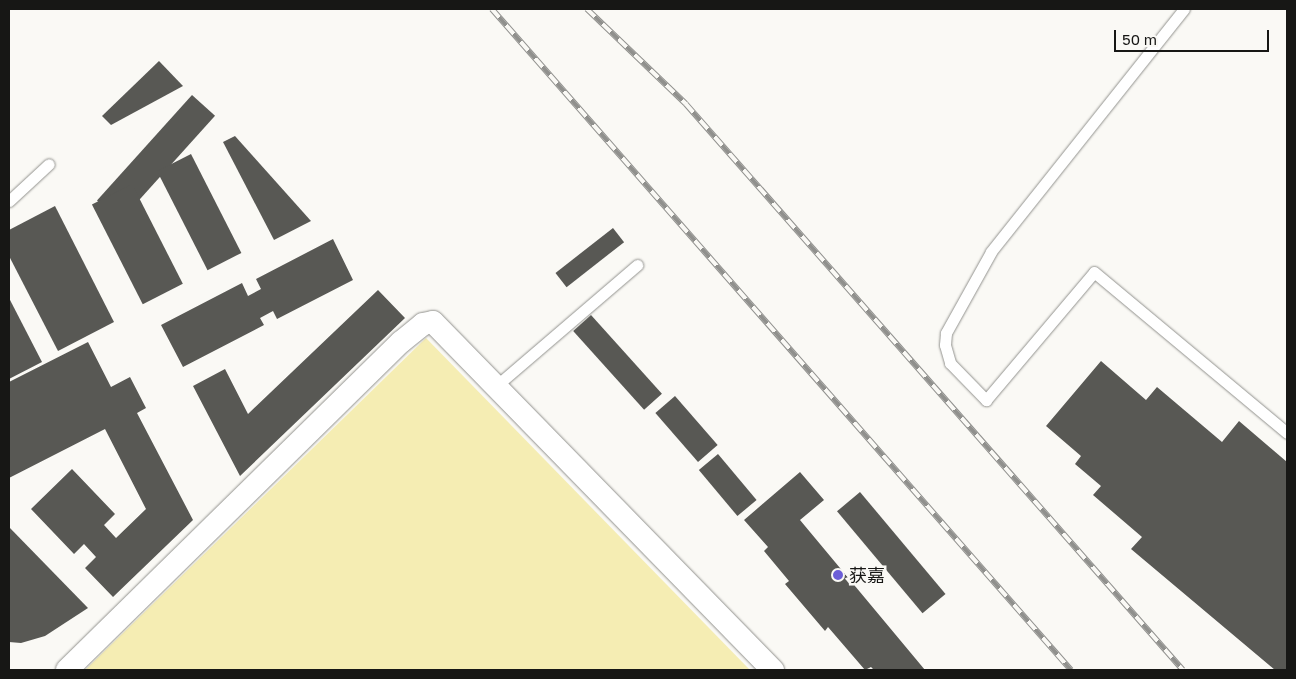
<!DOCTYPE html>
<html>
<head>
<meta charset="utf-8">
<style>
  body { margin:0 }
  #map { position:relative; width:1296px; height:679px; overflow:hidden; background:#faf9f5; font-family:"Golos Text","Noto Sans SC",sans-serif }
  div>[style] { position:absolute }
  .green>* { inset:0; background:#f5edb3 }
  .building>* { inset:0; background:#585854; transform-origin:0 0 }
  .roads { filter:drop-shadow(0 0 1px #92928e) drop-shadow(0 0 1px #92928e) }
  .lane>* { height:11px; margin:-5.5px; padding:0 5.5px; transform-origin:5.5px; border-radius:5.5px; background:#fff }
  .street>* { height:22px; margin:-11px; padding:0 11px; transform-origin:11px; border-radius:11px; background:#fff }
  .rail>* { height:5.5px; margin-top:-2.75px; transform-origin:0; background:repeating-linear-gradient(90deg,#faf9f5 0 11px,#90908d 0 22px); box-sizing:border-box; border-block:1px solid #90908d }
  .dots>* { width:14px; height:14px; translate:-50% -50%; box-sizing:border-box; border:2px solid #faf9f5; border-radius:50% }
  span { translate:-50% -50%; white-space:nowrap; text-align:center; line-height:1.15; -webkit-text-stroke:5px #faf9f5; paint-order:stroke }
  .poi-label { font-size:18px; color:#171715 }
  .left { translate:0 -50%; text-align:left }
  .frame { position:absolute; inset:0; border:10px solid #171715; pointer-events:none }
  .scale { position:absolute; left:1114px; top:30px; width:155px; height:22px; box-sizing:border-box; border:2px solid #171715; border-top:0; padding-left:6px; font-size:15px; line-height:18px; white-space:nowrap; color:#171715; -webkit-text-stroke:4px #faf9f5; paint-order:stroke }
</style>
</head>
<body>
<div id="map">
  <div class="green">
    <i style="clip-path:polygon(426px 338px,750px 670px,85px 670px)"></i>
  </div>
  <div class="building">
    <i style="clip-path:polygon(159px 61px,183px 86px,111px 125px,102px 116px)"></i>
    <i style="left:192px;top:95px;width:31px;height:142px;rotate:42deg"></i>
    <i style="clip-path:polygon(235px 136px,311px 221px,274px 240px,223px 142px)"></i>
    <i style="left:191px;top:154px;width:111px;height:38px;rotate:63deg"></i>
    <i style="left:132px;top:184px;width:112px;height:45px;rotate:63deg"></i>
    <i style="clip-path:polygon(55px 206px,114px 322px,58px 351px,9px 256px,9px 230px)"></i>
    <i style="left:613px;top:228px;width:18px;height:73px;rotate:52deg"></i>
    <i style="clip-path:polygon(333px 239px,353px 280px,277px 319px,273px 311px,260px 318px,264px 325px,183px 367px,161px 325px,242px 283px,248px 296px,261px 289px,256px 279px)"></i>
    <i style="clip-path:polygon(378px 290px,405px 318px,240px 476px,193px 386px,225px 369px,248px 414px)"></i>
    <i style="clip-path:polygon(9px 298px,42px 362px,9px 379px)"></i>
    <i style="left:591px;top:315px;width:106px;height:24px;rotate:48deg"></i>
    <i style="clip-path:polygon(88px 342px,111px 387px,130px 377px,146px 408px,137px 413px,193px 520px,113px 597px,85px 568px,96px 557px,84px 544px,74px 554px,31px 509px,72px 469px,115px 514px,104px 525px,116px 538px,146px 509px,105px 429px,9px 478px,9px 382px)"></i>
    <i style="clip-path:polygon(1101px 361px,1146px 400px,1157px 387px,1222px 442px,1239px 421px,1287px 462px,1287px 670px,1275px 670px,1131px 549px,1142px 537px,1093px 495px,1101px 486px,1075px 464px,1081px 456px,1046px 426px)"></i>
    <i style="left:675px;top:396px;width:65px;height:26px;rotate:49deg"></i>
    <i style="left:718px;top:454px;width:60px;height:25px;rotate:50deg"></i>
    <i style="clip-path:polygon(800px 472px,824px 500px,800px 520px,925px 670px,874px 670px,871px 667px,865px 670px,828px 627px,825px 631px,785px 584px,789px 581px,764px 551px,768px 547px,744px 520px)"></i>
    <i style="left:860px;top:492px;width:133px;height:30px;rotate:50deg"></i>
    <i style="clip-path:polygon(9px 527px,88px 608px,45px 636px,21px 643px,9px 642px)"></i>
  </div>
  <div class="roads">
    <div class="lane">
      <i style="left:1184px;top:9px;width:310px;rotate:128.5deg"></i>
      <i style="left:991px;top:252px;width:93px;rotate:119.1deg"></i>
      <i style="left:946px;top:333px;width:12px;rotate:95deg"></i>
      <i style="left:945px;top:345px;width:19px;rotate:74deg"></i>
      <i style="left:950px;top:363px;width:52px;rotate:45.8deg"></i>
      <i style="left:986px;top:400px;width:167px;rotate:-49.8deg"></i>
      <i style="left:1094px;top:272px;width:251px;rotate:39.8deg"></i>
      <i style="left:9px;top:201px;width:54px;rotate:-42.8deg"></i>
      <i style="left:496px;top:386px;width:186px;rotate:-40.6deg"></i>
    </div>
    <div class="street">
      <i style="left:67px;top:670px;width:468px;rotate:-44.5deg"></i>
      <i style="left:401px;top:342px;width:28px;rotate:-39deg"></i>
      <i style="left:423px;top:324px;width:10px;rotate:-11deg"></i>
      <i style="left:433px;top:322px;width:487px;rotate:45.7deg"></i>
    </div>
  </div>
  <div class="rail">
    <i style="left:492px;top:9px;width:879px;rotate:48.78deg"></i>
    <i style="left:587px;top:9px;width:137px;rotate:43.8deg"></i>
    <i style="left:686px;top:104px;width:753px;rotate:48.71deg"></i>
  </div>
  <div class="dots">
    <i style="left:838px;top:575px;background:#6c5ed7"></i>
  </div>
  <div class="poi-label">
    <span class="left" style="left:849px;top:575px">获嘉</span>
  </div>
  <div class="frame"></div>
  <div class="scale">50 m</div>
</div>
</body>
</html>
